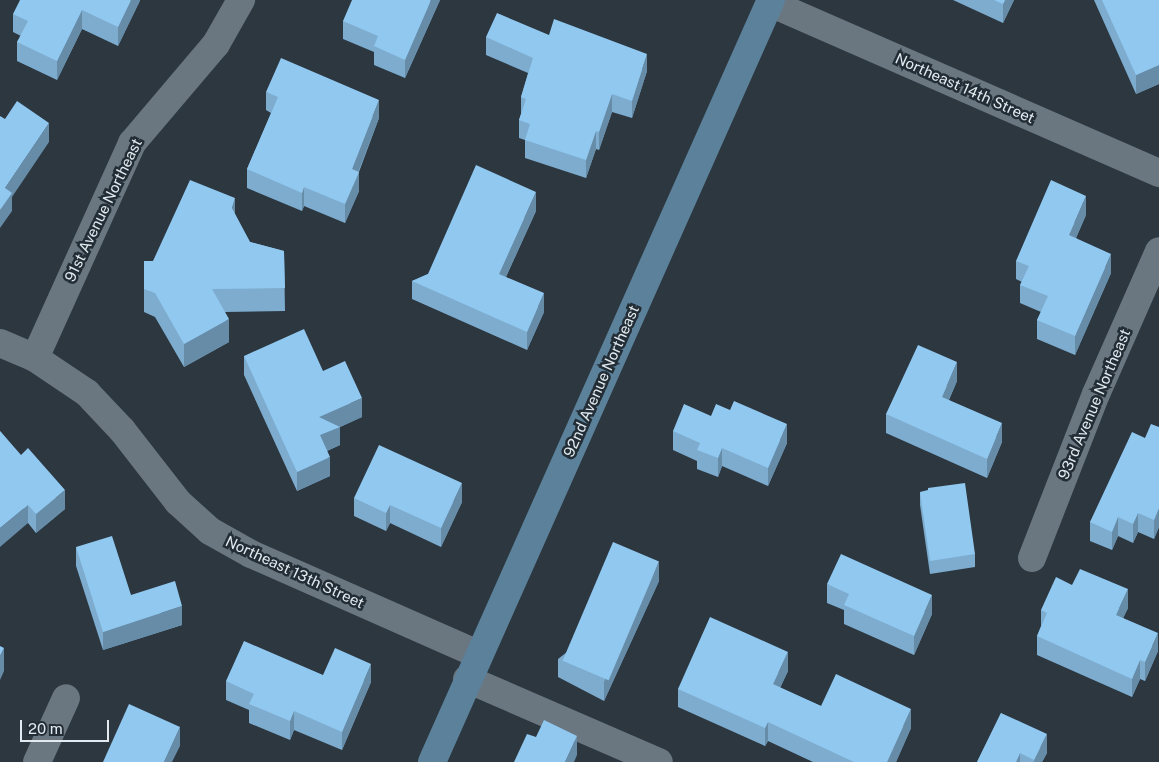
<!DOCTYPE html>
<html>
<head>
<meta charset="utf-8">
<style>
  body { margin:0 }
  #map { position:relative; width:1159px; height:762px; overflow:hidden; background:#2c3740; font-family:"Public Sans",sans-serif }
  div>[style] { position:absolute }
  .minor>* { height:28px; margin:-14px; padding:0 14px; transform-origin:14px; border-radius:14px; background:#6a7781 }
  .secondary>* { height:28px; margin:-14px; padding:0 14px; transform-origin:14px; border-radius:14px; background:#5c819a }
  .wall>* { inset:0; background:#7dacce }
  .shaded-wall>* { inset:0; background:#668ca8 }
  .building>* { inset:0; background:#91c8f0; transform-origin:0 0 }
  span { translate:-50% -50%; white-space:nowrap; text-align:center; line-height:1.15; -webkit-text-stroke:5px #222d36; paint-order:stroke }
  .street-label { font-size:15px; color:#e2eaef }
  .scale { position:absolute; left:20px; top:720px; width:89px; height:22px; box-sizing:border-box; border:2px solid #e2eaef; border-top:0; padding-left:6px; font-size:15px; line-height:18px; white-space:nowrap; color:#e2eaef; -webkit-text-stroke:4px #222d36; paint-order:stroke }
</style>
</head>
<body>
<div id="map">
  <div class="minor">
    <i style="left:770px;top:3px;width:425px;rotate:23.6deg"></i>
    <i style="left:0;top:343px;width:38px;rotate:23deg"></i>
    <i style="left:35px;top:358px;width:63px;rotate:33.9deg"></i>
    <i style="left:87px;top:393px;width:51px;rotate:46.6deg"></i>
    <i style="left:122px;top:430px;width:91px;rotate:52.1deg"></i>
    <i style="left:178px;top:502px;width:43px;rotate:42.2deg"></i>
    <i style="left:210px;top:531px;width:47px;rotate:29.3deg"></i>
    <i style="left:251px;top:554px;width:248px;rotate:23.8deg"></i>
    <i style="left:35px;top:358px;width:236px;rotate:-65.7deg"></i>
    <i style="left:132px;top:143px;width:130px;rotate:-49.7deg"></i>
    <i style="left:216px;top:44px;width:51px;rotate:-60.4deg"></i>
    <i style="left:1032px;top:558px;width:176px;rotate:-68.7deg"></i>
    <i style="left:1096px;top:394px;width:156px;rotate:-66.2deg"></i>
    <i style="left:467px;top:679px;width:209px;rotate:23.4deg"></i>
    <i style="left:37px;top:762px;width:70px;rotate:-65.6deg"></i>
  </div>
  <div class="secondary">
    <i style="left:432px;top:762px;width:834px;rotate:-66.02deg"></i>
  </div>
  <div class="wall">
    <i style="clip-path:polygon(140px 0,118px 46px,82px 29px,57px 80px,17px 61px,17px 42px,21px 36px,13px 32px,13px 14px)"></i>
    <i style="clip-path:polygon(440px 0,405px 78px,374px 65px,374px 52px,343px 39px,343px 21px)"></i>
    <i style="clip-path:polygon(953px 0,1014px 0,1003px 23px)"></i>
    <i style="clip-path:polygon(1094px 0,1159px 0,1159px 84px,1136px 94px)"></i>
    <i style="clip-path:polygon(549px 35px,647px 71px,632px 118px,612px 112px,599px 150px,596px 149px,586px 178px,525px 158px,525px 140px,519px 138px,519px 120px,521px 114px,521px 97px,528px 73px,486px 55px,486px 37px)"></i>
    <i style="clip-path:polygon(266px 92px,379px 118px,359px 172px,359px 191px,345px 223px,304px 206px,302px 211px,247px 188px,247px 169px,271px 113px,266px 110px)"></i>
    <i style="clip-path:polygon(536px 211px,506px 277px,544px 312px,527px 350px,412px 299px,412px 281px,428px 274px)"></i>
    <i style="clip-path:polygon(235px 215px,250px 242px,284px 251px,285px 311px,225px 312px,229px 342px,184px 367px,155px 317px,144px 312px,144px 261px,153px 261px)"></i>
    <i style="clip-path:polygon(1086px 215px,1076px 238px,1111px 273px,1075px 355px,1037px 339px,1037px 320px,1041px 312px,1020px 303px,1020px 285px,1022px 282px,1016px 279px,1016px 261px)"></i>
    <i style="clip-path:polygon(244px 356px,323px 371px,362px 417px,340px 427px,340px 445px,327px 451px,330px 476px,297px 491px,244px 375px)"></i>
    <i style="clip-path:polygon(957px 381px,949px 400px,1002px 442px,987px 478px,886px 433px,886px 414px)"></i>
    <i style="clip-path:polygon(711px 416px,787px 443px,768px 486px,722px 466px,718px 477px,697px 469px,697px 461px,673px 450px,673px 431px)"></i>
    <i style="clip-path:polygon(1159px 427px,1159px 527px,1154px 539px,1138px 532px,1133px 543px,1118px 536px,1112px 550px,1090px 541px,1090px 522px,1145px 438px)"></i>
    <i style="clip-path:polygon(0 431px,65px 509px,36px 533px,28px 523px)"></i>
    <i style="clip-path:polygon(920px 492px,975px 554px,975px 567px,930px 574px,920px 505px)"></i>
    <i style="clip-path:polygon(354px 498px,462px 502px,441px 547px,390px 523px,386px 531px,354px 516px)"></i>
    <i style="clip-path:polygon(76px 547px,131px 595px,182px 625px,103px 650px,76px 566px)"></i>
    <i style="clip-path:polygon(659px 581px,604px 701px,558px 677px,558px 659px)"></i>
    <i style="clip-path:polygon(827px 584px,932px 614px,914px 655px,844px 624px,844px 610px,827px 603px)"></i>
    <i style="clip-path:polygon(1128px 608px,1123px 618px,1158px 651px,1145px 681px,1140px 679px,1132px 697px,1037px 655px,1037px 636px,1041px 626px,1041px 610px)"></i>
    <i style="clip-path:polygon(788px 671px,780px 688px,821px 706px,911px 728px,896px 762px,813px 762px,768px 741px,765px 746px,678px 707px,678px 689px)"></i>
    <i style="clip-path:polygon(323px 675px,371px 682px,342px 750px,294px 730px,290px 740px,249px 723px,249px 710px,226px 700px,226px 681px)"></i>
    <i style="clip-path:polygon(1001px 713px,1047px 753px,1042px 762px,977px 762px)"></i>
  </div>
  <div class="shaded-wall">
    <i style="clip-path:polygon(131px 0,140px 0,140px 1px,118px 46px,118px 27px)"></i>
    <i style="clip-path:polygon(431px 0,440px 0,405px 78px,405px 60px)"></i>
    <i style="clip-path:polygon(1005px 0,1014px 0,1003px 23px,1003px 4px)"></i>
    <i style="clip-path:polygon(82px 10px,82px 29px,57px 80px,57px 61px)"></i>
    <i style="clip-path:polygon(647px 54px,647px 71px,632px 118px,632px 101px)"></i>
    <i style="clip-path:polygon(1159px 65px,1159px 84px,1136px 94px,1136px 75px)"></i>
    <i style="clip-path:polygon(612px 94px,612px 112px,599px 150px,599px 132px)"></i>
    <i style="clip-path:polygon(379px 100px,379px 118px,352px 188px,352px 169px)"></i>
    <i style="clip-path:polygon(49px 123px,49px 142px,12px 197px,12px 211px,0 228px,0 210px,5px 188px)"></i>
    <i style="clip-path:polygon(596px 131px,596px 149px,586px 178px,586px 160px)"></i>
    <i style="clip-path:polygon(359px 172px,359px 191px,345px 223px,345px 204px)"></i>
    <i style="clip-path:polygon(304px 187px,304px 206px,302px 211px,302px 193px)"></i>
    <i style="clip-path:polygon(536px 192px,536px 211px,499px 292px,499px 274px)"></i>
    <i style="clip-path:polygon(1086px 196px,1086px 215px,1069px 254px,1069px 235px)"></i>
    <i style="clip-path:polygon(235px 198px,235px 222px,232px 208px)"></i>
    <i style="clip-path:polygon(1111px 254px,1111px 273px,1075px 355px,1075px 336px)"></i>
    <i style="clip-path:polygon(544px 293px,544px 312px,527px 350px,527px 332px)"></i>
    <i style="clip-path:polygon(229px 319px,229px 342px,184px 367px,184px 344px)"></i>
    <i style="clip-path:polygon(957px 362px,957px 381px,942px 415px,942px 397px)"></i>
    <i style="clip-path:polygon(362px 398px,362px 417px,340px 427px,340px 445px,320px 454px,319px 417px)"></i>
    <i style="clip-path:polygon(1002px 423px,1002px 442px,987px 478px,987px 459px)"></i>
    <i style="clip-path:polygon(787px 424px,787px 443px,768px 486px,768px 468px)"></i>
    <i style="clip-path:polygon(722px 448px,722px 466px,718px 477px,718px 458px)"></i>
    <i style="clip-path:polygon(330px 457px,330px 476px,297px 491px,297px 472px)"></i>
    <i style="clip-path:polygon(462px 483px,462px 502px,441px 547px,441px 528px)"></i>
    <i style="clip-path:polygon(65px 490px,65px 509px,36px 533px,36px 514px)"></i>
    <i style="clip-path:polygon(28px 505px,28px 523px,0 547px,0 528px)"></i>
    <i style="clip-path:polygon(390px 505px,390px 523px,386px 531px,386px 513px)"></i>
    <i style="clip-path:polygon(1159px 508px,1159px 527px,1154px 539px,1154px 520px)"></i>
    <i style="clip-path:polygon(1138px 513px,1138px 532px,1133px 543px,1133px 524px)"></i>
    <i style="clip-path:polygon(1118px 517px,1118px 536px,1112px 550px,1112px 532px)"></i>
    <i style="clip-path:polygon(659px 562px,659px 581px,604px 701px,604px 682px)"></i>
    <i style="clip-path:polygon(1128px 589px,1128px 608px,1116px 633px,1116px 615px)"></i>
    <i style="clip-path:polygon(932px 595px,932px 614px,914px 655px,914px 636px)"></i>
    <i style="clip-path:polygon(182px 606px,182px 625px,103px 650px,103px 632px)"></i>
    <i style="clip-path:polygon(1158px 633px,1158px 651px,1145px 681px,1145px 662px)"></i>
    <i style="clip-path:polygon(4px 648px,4px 671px,0 680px,0 656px)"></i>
    <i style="clip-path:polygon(788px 652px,788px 671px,773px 703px,773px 684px)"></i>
    <i style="clip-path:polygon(1140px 660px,1140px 679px,1132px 697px,1132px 679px)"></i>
    <i style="clip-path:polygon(371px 664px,371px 682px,342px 750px,342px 732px)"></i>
    <i style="clip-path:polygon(911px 709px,911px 728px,896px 762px,887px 762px)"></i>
    <i style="clip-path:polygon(294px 711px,294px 730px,290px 740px,290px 721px)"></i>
    <i style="clip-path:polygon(768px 722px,768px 741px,765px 746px,765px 728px)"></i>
    <i style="clip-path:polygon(180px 727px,180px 746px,172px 762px,164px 762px)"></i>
    <i style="clip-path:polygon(1047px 734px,1047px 753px,1042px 762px,1034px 762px,1034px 760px)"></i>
    <i style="clip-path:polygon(577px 736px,577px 755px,574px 762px,565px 762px)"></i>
    <i style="clip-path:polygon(1020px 753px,1020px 762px,1016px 762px)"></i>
  </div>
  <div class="building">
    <i style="clip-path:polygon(20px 0,131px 0,118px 27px,82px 10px,57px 61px,17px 42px,28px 21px,13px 14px)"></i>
    <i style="clip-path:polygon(352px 0,431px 0,405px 60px,374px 46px,378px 36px,343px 21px)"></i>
    <i style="clip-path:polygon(994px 0,1005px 0,1003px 4px)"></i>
    <i style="clip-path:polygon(1102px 0,1159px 0,1159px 65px,1136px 75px)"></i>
    <i style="clip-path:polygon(497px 13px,549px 35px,554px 19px,647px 54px,632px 101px,612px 94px,599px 132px,596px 131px,586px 160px,525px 140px,530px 124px,519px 120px,526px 99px,521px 97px,533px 58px,486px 37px)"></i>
    <i style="clip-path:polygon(281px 58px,379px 100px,352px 169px,359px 172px,345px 204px,304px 187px,302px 193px,247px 169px,278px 97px,266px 92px)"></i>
    <i style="clip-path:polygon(17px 101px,49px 123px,5px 188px,12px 193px,0 210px,0 116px,5px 119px)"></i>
    <i style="clip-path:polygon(476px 165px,536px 192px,499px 274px,544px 293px,527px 332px,412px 281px,428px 274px)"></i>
    <i style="clip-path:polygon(190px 180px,235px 198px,232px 208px,250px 242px,284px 251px,285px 288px,212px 289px,229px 319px,184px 344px,155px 293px,144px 289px,144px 261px,153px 261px)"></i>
    <i style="clip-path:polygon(1051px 180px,1086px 196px,1069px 235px,1111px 254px,1075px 336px,1037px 320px,1048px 296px,1020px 285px,1029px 266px,1016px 261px)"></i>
    <i style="clip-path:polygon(304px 329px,323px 371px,345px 361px,362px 398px,319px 417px,340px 427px,320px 435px,330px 457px,297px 472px,244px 356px)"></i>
    <i style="clip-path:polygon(918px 345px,957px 362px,942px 397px,1002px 423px,987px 459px,886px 414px)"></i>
    <i style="clip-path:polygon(734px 401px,787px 424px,768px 468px,722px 448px,718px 458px,697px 450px,700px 443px,673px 431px,684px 404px,711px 416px,716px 404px,730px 410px)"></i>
    <i style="clip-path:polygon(1151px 424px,1159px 427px,1159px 508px,1154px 520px,1138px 513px,1133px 524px,1118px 517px,1112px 532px,1090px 522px,1132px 432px,1145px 438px)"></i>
    <i style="clip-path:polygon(0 431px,21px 455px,28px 448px,65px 490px,36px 514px,28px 505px,0 528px)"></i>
    <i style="clip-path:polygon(379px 445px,462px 483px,441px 528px,390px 505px,386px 513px,354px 498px)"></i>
    <i style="clip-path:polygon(965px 483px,975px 554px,930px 561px,920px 492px,928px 490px,928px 488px)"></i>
    <i style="clip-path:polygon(112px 536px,131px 595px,175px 581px,182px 606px,103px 632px,76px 547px)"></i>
    <i style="left:613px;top:542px;width:50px;height:129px;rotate:23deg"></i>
    <i style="clip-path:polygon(841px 554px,932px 595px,914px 636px,844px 605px,849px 594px,827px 584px)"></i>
    <i style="clip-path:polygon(1080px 569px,1128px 589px,1116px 615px,1158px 633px,1145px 662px,1140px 660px,1132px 679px,1037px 636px,1047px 613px,1041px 610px,1056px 577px,1072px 585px)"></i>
    <i style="clip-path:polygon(710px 617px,788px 652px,773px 684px,821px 706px,836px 674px,911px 709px,887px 762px,854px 762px,768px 722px,765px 728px,678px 689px)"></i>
    <i style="clip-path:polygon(244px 641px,323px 675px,335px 648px,371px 664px,342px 732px,294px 711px,290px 721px,249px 704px,254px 694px,226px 681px)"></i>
    <i style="clip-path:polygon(0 646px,4px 648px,0 656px)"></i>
    <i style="clip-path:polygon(129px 704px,180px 727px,164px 762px,103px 762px)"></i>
    <i style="clip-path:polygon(1001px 713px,1047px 734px,1034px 760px,1020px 753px,1016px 762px,977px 762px)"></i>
    <i style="clip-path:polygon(544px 720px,577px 736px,565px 762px,514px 762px,527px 734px,536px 737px)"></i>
  </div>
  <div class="street-label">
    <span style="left:965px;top:88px;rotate:24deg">Northeast 14th Street</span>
    <span style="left:103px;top:210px;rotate:-64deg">91st Avenue Northeast</span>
    <span style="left:601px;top:381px;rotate:-66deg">92nd Avenue Northeast</span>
    <span style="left:1094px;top:404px;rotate:-67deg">93rd Avenue Northeast</span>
    <span style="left:295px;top:572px;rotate:25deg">Northeast 13th Street</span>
  </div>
  <div class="scale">20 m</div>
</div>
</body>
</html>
